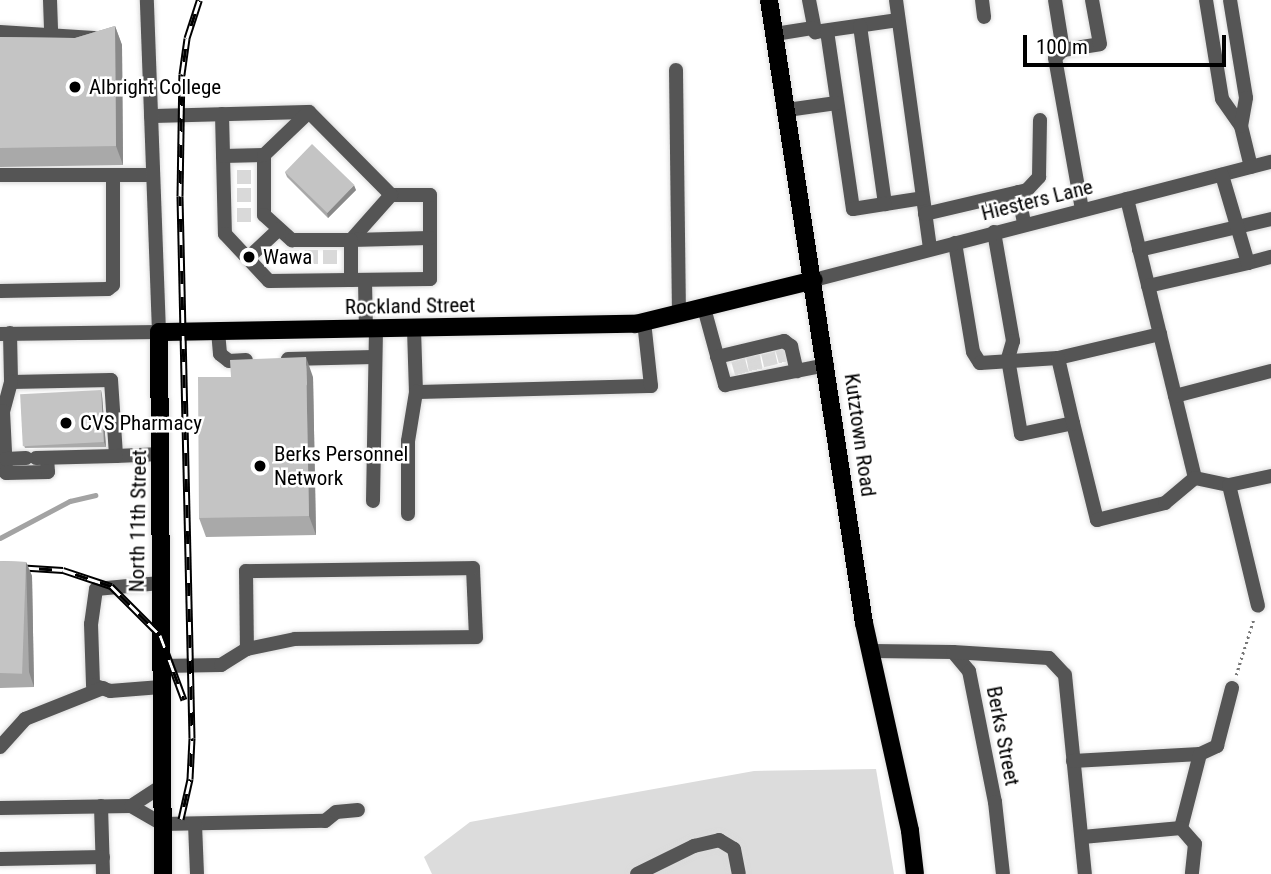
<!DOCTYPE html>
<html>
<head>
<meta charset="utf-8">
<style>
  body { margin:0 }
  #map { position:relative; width:1271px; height:874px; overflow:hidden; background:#fff; font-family:"Roboto Condensed",sans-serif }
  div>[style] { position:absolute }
  .green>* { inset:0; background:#dcdcdc }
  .stream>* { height:4.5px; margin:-2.25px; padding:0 2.25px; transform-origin:2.25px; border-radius:2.25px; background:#a3a3a3 }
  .minor-tunnel>* { height:14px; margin-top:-7px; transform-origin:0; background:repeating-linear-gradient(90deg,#d9d9d9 0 14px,transparent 0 21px) }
  .path>* { height:2.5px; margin-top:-1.25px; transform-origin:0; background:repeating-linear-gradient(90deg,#777 0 2px,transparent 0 5.5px) }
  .roads { filter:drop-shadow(0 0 2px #dbdbdb) drop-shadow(0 0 2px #dbdbdb) }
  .minor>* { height:14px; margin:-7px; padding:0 7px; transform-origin:7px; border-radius:7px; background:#555 }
  .major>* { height:18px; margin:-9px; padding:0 9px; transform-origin:9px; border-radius:9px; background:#000 }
  .rail>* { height:7px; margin-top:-3.5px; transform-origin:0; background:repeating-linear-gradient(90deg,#fff 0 13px,#000 0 26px); box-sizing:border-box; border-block:2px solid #000 }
  .wall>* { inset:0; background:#a9a9a9 }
  .shaded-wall>* { inset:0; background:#898989 }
  .building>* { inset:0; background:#c4c4c4; transform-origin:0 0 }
  .dots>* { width:19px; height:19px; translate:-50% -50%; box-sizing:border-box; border:4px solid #fff; border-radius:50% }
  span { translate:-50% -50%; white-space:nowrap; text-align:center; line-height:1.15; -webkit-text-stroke:5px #fff; paint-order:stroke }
  .poi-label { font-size:21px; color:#000 }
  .left { translate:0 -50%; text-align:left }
  .street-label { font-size:21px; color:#000 }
  .scale { position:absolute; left:1023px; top:35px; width:203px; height:32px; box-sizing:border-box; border:4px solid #000; border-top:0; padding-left:9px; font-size:21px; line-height:24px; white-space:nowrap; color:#000; -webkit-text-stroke:5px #fff; paint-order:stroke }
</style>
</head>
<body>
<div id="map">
  <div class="green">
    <i style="clip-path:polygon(876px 769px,894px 874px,432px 874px,424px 857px,470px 822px,754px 771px)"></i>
  </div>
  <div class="stream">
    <i style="left:0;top:538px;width:79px;rotate:-27.9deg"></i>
    <i style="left:70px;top:501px;width:26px;rotate:-13deg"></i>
  </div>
  <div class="minor-tunnel">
    <i style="left:237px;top:177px;width:19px"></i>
    <i style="left:237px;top:195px;width:19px"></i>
    <i style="left:237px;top:215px;width:19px"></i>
    <i style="left:292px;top:250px;width:21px;rotate:90deg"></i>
    <i style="left:311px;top:250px;width:21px;rotate:90deg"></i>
    <i style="left:330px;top:250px;width:20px;rotate:90deg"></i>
    <i style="left:782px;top:348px;width:16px;rotate:75deg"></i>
    <i style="left:768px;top:353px;width:13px;rotate:77deg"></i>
    <i style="left:753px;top:356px;width:15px;rotate:79deg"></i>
    <i style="left:738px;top:360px;width:15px;rotate:74deg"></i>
  </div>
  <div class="path">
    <i style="left:1236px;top:675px;width:60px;rotate:-72.5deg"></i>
  </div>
  <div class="roads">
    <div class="minor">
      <i style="left:50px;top:0;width:32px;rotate:88deg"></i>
      <i style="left:809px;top:0;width:33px;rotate:79deg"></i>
      <i style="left:815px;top:32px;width:84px;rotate:-8.2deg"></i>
      <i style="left:896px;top:0;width:251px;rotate:82.2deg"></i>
      <i style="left:982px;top:0;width:17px;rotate:83deg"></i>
      <i style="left:1055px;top:0;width:51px;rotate:80.9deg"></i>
      <i style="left:1063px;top:50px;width:11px;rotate:135deg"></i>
      <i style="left:1055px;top:58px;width:154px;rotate:79.9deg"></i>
      <i style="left:1206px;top:0;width:100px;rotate:80.8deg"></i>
      <i style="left:1222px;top:99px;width:33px;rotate:55deg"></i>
      <i style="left:1241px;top:126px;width:42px;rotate:76.3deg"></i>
      <i style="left:1230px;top:0;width:99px;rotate:80.7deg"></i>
      <i style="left:1246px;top:98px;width:28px;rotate:100deg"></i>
      <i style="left:860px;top:26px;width:180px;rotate:82deg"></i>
      <i style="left:885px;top:204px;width:38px;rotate:-9deg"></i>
      <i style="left:827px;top:31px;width:180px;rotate:81.7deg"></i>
      <i style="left:853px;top:209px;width:32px;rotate:-9deg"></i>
      <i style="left:0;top:32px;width:94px;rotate:3.7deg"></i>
      <i style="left:775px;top:34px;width:39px;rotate:-9deg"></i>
      <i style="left:1063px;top:50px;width:37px;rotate:-9deg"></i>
      <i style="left:1100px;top:44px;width:45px;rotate:-100.3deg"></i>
      <i style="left:676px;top:70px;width:244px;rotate:89.3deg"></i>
      <i style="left:787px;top:110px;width:50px;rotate:-8deg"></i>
      <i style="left:222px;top:114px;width:120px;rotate:88.6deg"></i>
      <i style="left:225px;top:234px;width:64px;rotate:46.9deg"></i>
      <i style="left:269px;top:281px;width:161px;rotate:-0.7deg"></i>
      <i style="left:430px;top:279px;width:84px;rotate:-90deg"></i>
      <i style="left:430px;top:195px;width:39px;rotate:180deg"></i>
      <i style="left:151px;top:116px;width:158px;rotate:-1.5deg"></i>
      <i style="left:309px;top:112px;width:117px;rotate:45.3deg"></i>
      <i style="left:391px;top:195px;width:60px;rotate:131.6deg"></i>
      <i style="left:351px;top:240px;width:79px;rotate:-1.5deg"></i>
      <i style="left:264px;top:155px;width:60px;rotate:90deg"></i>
      <i style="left:264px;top:215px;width:38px;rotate:42deg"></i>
      <i style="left:292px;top:240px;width:59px"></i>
      <i style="left:351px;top:240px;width:40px;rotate:90deg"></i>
      <i style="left:223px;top:156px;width:41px;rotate:-1.4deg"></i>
      <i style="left:264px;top:155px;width:62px;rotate:-43.7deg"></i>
      <i style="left:0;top:175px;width:152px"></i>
      <i style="left:1018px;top:192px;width:33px;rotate:79deg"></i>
      <i style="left:1127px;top:199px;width:287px;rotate:76.3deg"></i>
      <i style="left:925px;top:214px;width:105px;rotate:-13.2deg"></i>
      <i style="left:1027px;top:190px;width:18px;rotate:-47deg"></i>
      <i style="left:1039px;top:177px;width:57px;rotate:-89deg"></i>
      <i style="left:994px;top:232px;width:111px;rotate:80.1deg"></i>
      <i style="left:1013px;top:341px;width:19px;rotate:106deg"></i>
      <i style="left:1008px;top:359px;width:76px;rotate:80.2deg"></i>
      <i style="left:1021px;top:434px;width:53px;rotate:-11.9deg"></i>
      <i style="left:1073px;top:423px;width:100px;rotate:76.1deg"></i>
      <i style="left:1097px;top:520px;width:70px;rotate:-14deg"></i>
      <i style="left:1165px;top:503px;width:39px;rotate:-40deg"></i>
      <i style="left:955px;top:243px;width:110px;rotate:80.6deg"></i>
      <i style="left:973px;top:352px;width:13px;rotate:58deg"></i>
      <i style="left:980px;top:363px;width:78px;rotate:-3.7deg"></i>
      <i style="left:1058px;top:358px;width:105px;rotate:-13.2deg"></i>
      <i style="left:1139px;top:250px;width:136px;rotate:-13.2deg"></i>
      <i style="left:248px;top:258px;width:42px;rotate:-43.1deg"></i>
      <i style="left:1248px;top:263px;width:24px;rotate:-15deg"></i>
      <i style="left:365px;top:280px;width:50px;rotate:88.9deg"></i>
      <i style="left:814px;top:280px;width:472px;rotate:-14.5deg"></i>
      <i style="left:1148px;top:286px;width:103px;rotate:-13deg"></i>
      <i style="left:1248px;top:263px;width:92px;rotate:-106.5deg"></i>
      <i style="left:0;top:291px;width:108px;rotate:-1.1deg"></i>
      <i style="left:108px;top:289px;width:6px;rotate:-39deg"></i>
      <i style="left:113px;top:285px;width:110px;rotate:-90deg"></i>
      <i style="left:704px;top:308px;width:80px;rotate:74.7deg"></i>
      <i style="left:725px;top:385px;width:104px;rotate:-11.1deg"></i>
      <i style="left:414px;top:329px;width:63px;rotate:88.2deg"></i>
      <i style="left:416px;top:392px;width:235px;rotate:-1.5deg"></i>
      <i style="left:651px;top:386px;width:64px;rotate:-96.2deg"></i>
      <i style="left:218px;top:331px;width:23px;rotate:85deg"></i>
      <i style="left:220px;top:354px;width:11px;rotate:38deg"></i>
      <i style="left:229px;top:361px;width:17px;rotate:-3deg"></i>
      <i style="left:10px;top:333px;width:49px;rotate:88.8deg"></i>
      <i style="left:11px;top:382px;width:100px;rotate:-1.1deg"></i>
      <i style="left:111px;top:380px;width:76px;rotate:86.2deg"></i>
      <i style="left:116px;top:456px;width:45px;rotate:-2.5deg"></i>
      <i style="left:0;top:334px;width:159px;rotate:-0.7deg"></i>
      <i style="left:159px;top:332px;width:332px;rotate:-92.1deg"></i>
      <i style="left:717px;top:357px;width:69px;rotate:-13.4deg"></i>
      <i style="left:784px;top:341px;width:9px;rotate:36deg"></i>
      <i style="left:791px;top:346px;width:26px;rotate:77deg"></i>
      <i style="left:1058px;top:358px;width:67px;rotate:77deg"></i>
      <i style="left:288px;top:359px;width:86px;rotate:-1.3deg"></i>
      <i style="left:11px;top:382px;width:30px;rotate:105deg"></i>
      <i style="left:3px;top:411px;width:62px;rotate:87.2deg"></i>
      <i style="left:6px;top:473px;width:42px;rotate:-1.4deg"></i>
      <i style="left:48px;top:472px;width:14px;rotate:-94deg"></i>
      <i style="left:1175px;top:396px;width:99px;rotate:-14.6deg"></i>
      <i style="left:36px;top:458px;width:80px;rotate:-1.4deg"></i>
      <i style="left:6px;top:459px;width:20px;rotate:-3deg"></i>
      <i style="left:1195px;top:478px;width:35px;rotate:12deg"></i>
      <i style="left:1229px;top:485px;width:124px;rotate:76.5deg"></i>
      <i style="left:1229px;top:485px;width:43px;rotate:-12.1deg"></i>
      <i style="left:373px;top:501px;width:171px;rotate:-89deg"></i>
      <i style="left:408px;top:514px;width:73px;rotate:-90deg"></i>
      <i style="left:408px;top:441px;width:50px;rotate:-80.7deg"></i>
      <i style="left:160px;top:583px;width:64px;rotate:174.6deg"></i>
      <i style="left:96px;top:589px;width:35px;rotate:98deg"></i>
      <i style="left:91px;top:624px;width:61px;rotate:88.1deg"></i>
      <i style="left:93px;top:685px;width:18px;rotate:19deg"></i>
      <i style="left:110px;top:691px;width:51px;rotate:-4.5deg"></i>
      <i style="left:872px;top:651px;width:81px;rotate:0.7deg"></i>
      <i style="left:953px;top:652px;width:25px;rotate:50deg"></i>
      <i style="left:969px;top:671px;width:134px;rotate:78.8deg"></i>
      <i style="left:995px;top:802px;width:72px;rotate:83.7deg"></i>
      <i style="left:953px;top:652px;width:96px;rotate:3.6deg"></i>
      <i style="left:1049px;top:658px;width:23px;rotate:47deg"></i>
      <i style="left:1065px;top:675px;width:200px;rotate:84.3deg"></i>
      <i style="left:160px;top:666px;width:61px;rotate:-0.9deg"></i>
      <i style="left:221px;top:665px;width:31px;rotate:-32deg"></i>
      <i style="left:247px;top:649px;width:49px;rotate:-11.8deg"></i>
      <i style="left:295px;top:639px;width:181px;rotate:-0.6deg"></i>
      <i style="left:476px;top:637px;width:69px;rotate:-92.5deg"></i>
      <i style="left:473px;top:568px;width:227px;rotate:179.2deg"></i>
      <i style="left:246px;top:571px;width:78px;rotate:89.3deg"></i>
      <i style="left:0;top:747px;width:38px;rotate:-48deg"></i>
      <i style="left:25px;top:719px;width:84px;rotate:-21.7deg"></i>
      <i style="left:1200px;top:754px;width:19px;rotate:-25deg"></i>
      <i style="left:1217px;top:746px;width:60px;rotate:-75.5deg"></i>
      <i style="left:1073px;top:761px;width:127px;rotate:-3.2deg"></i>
      <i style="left:1200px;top:754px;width:76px;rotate:104.4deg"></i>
      <i style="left:1181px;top:828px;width:99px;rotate:174.8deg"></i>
      <i style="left:101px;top:806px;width:68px;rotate:88.3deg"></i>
      <i style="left:131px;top:806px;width:36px;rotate:30deg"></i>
      <i style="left:162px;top:824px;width:163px;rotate:-1.1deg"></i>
      <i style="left:325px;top:821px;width:14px;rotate:-39deg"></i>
      <i style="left:336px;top:812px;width:22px;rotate:-5deg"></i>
      <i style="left:0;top:808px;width:131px;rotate:-0.9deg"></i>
      <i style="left:131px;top:806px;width:37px;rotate:-33deg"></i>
      <i style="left:195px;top:824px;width:50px;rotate:87.7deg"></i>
      <i style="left:1181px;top:828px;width:21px;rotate:49deg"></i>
      <i style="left:1195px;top:844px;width:30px;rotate:96deg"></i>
      <i style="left:0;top:859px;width:103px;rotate:-1.1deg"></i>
      <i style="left:637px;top:874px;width:64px;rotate:-26.2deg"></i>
      <i style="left:694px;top:846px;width:26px;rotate:-13deg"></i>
      <i style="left:719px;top:840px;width:17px;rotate:31deg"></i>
      <i style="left:734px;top:849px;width:25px;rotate:79deg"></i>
    </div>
    <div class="major">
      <i style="left:769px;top:0;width:630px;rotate:81.33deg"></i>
      <i style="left:864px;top:623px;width:213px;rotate:77.5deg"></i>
      <i style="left:910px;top:831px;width:43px;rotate:83.4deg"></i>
      <i style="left:163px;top:874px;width:542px;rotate:-90.42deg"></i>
      <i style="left:159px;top:332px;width:476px;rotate:-1deg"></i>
      <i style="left:635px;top:324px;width:184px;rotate:-13.8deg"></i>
    </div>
  </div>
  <div class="rail">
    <i style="left:0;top:566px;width:63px;rotate:3.6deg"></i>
    <i style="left:63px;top:570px;width:51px;rotate:18.4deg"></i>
    <i style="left:111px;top:586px;width:69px;rotate:45deg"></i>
    <i style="left:160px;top:635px;width:69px;rotate:69.7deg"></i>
    <i style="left:181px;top:819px;width:41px;rotate:-77.3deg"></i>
    <i style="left:190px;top:779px;width:41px;rotate:-87.2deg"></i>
    <i style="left:192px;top:738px;width:542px;rotate:-91.27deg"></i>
    <i style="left:180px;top:196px;width:122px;rotate:-89.1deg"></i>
    <i style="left:182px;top:74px;width:36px;rotate:-82deg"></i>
    <i style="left:187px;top:38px;width:40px;rotate:-72deg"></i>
  </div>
  <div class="wall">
    <i style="clip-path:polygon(115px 26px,122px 45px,123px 165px,0 167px,0 37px,75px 38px)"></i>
    <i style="clip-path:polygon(285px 172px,356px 190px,328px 218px,287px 177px)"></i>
    <i style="clip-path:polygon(313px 377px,316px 535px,206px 537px,199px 518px)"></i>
    <i style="clip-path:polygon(101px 390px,102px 395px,106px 447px,25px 448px,23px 443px)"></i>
    <i style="clip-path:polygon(0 561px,26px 562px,32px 576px,34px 687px,0 688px)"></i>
  </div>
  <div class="shaded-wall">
    <i style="clip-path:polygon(115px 26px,122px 45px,123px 165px,116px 146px)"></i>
    <i style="clip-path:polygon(354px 185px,356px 190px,328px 218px,327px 213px)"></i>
    <i style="clip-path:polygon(306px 357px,313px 377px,316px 535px,309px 516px)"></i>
    <i style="clip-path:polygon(101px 390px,102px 395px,106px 447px,104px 442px)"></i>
    <i style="clip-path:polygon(26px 562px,32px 576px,34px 687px,29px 672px)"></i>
  </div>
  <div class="building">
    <i style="clip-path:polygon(115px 26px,116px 146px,0 148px,0 37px,75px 38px)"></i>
    <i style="left:312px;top:144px;width:59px;height:39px;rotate:44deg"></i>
    <i style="clip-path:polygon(306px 357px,309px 516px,199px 518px,198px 377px,231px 377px,230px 360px)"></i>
    <i style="left:101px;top:390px;width:52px;height:81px;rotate:87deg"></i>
    <i style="left:0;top:561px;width:26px;height:112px;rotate:2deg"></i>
  </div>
  <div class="dots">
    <i style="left:75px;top:87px;background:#000"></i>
    <i style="left:249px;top:257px;background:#000"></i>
    <i style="left:66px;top:423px;background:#000"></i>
    <i style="left:260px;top:466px;background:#000"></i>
  </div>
  <div class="poi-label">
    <span class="left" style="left:89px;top:87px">Albright College</span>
    <span class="left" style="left:263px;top:257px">Wawa</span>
    <span class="left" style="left:80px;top:423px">CVS Pharmacy</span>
    <span class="left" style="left:274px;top:466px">Berks Personnel<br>Network</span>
  </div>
  <div class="street-label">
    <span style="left:1037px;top:200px;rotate:-14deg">Hiesters Lane</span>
    <span style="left:410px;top:306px;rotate:-1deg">Rockland Street</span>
    <span style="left:860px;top:435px;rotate:82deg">Kutztown Road</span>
    <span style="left:138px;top:521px;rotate:-89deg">North 11th Street</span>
    <span style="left:1003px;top:736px;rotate:79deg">Berks Street</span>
  </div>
  <div class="scale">100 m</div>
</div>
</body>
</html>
